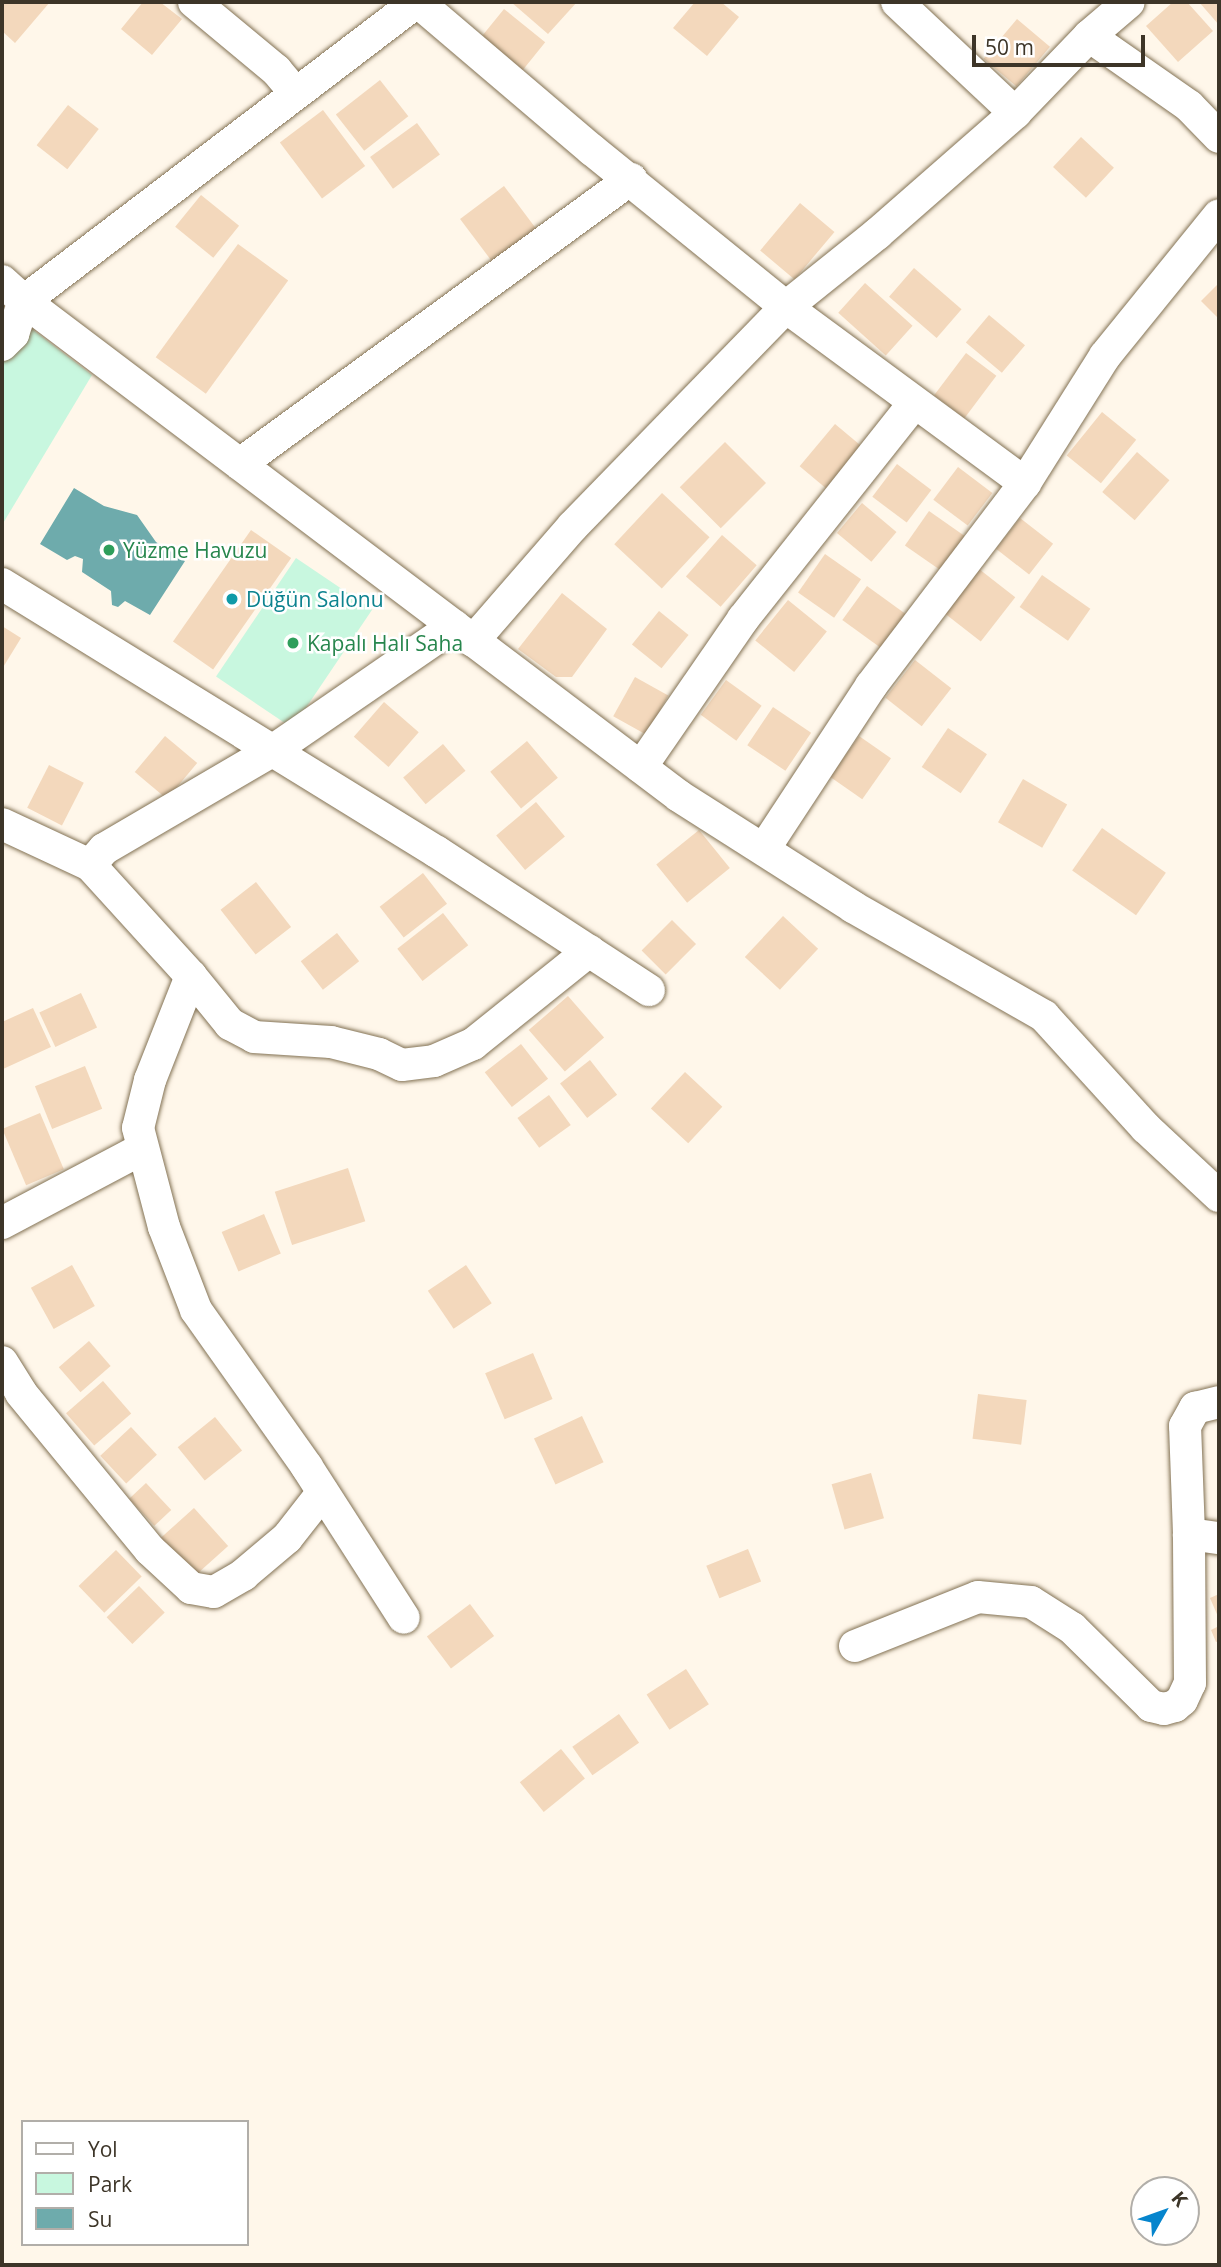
<!DOCTYPE html>
<html>
<head>
<meta charset="utf-8">
<style>
  body { margin:0 }
  #map { position:relative; width:1221px; height:2267px; overflow:hidden; background:#fff7ea; font-family:"Open Sans",sans-serif }
  div>[style] { position:absolute }
  .green>* { inset:0; background:#c8f7df; transform-origin:0 0 }
  .water>* { inset:0; background:#6eabac }
  .building>* { inset:0; background:#f3d8bc; transform-origin:0 0 }
  .roads { filter:drop-shadow(0 0 2px #837254) drop-shadow(0 0 2px #837254) }
  .minor>* { height:32px; margin:-16px; padding:0 16px; transform-origin:16px; border-radius:16px; background:#fff }
  .dots>* { width:19px; height:19px; translate:-50% -50%; box-sizing:border-box; border:4px solid #fff; border-radius:50% }
  span { translate:-50% -50%; white-space:nowrap; text-align:center; line-height:1.15; -webkit-text-stroke:5px #fff; paint-order:stroke }
  .leisure-label { font-size:21px; color:#27864d }
  .left { translate:0 -50%; text-align:left }
  .culture-label { font-size:21px; color:#0d838f }
  .frame { position:absolute; inset:0; border:4px solid #3d3528; pointer-events:none }
  .legend { position:absolute; left:21px; top:2120px; width:228px; height:126px; box-sizing:border-box; background:#fff; border:2px solid #b1aea9; margin:0; padding:9px 12px; list-style:none; font-size:21px; color:#3d3528 }
  .legend li { display:flex; align-items:center; gap:14px; height:35px }
  .legend b { width:35px; border:2px solid #b1aea9 }
  .north { position:absolute; left:1130px; top:2176px; width:70px; height:70px; box-sizing:border-box; background:#fff; border:2px solid #b1aea9; border-radius:50%; rotate:50deg; font-size:19px; font-weight:700; line-height:28px; text-align:center; color:#3d3528 }
  .north::after { content:''; display:block; margin:auto; width:24px; height:32px; background:#0685cd; clip-path:polygon(50% 0,100% 100%,50% 72%,0 100%) }
  .scale { position:absolute; left:972px; top:35px; width:173px; height:32px; box-sizing:border-box; border:4px solid #3d3528; border-top:0; padding-left:9px; font-size:21px; line-height:24px; white-space:nowrap; color:#3d3528; -webkit-text-stroke:5px #fff; paint-order:stroke }
</style>
</head>
<body>
<div id="map">
  <div class="green">
    <i style="clip-path:polygon(32px 329px,92px 375px,2px 525px,2px 360px)"></i>
    <i style="left:296px;top:558px;width:92px;height:143px;rotate:34deg"></i>
  </div>
  <div class="water">
    <i style="clip-path:polygon(74px 488px,104px 506px,137px 515px,156px 542px,185px 561px,150px 615px,125px 601px,118px 607px,112px 605px,111px 591px,82px 572px,83px 559px,75px 556px,67px 560px,40px 544px)"></i>
  </div>
  <div class="building">
    <i style="clip-path:polygon(2px 2px,50px 2px,15px 43px,2px 31px)"></i>
    <i style="clip-path:polygon(143px 2px,160px 2px,182px 19px,152px 55px,121px 29px)"></i>
    <i style="clip-path:polygon(511px 2px,577px 2px,548px 34px)"></i>
    <i style="clip-path:polygon(695px 2px,721px 2px,739px 17px,707px 56px,673px 28px)"></i>
    <i style="clip-path:polygon(1173px 2px,1187px 2px,1213px 31px,1178px 62px,1146px 26px)"></i>
    <i style="clip-path:polygon(1199px 2px,1219px 2px,1219px 25px)"></i>
    <i style="left:504px;top:9px;width:53px;height:41px;rotate:39deg"></i>
    <i style="left:1017px;top:19px;width:43px;height:52px;rotate:40deg"></i>
    <i style="left:380px;top:80px;width:46px;height:56px;rotate:52deg"></i>
    <i style="left:68px;top:105px;width:39px;height:51px;rotate:38deg"></i>
    <i style="left:323px;top:110px;width:70px;height:54px;rotate:53deg"></i>
    <i style="left:417px;top:123px;width:39px;height:58px;rotate:54deg"></i>
    <i style="left:1081px;top:137px;width:45px;height:41px;rotate:43deg"></i>
    <i style="left:504px;top:186px;width:54px;height:55px;rotate:53deg"></i>
    <i style="left:201px;top:195px;width:49px;height:41px;rotate:39deg"></i>
    <i style="left:800px;top:203px;width:45px;height:62px;rotate:40deg"></i>
    <i style="left:238px;top:244px;width:62px;height:140px;rotate:36deg"></i>
    <i style="left:914px;top:268px;width:63px;height:38px;rotate:41deg"></i>
    <i style="left:865px;top:283px;width:64px;height:40px;rotate:42deg"></i>
    <i style="clip-path:polygon(1219px 283px,1219px 319px,1201px 301px)"></i>
    <i style="left:989px;top:315px;width:47px;height:36px;rotate:40deg"></i>
    <i style="left:966px;top:353px;width:38px;height:53px;rotate:37deg"></i>
    <i style="left:1102px;top:412px;width:44px;height:56px;rotate:39deg"></i>
    <i style="left:835px;top:424px;width:39px;height:55px;rotate:40deg"></i>
    <i style="left:725px;top:442px;width:58px;height:64px;rotate:45deg"></i>
    <i style="left:1137px;top:452px;width:43px;height:53px;rotate:41deg"></i>
    <i style="left:897px;top:464px;width:43px;height:41px;rotate:37deg"></i>
    <i style="left:958px;top:467px;width:43px;height:41px;rotate:37deg"></i>
    <i style="left:662px;top:493px;width:65px;height:70px;rotate:43deg"></i>
    <i style="left:862px;top:503px;width:45px;height:39px;rotate:40deg"></i>
    <i style="left:929px;top:511px;width:47px;height:42px;rotate:35deg"></i>
    <i style="left:1020px;top:518px;width:42px;height:39px;rotate:38deg"></i>
    <i style="left:251px;top:530px;width:49px;height:136px;rotate:35deg"></i>
    <i style="left:722px;top:535px;width:46px;height:55px;rotate:41deg"></i>
    <i style="left:825px;top:554px;width:44px;height:47px;rotate:35deg"></i>
    <i style="left:979px;top:569px;width:46px;height:56px;rotate:38deg"></i>
    <i style="left:1042px;top:575px;width:59px;height:39px;rotate:35deg"></i>
    <i style="left:867px;top:586px;width:52px;height:42px;rotate:36deg"></i>
    <i style="clip-path:polygon(562px 593px,607px 629px,572px 677px,556px 677px,518px 649px)"></i>
    <i style="left:788px;top:600px;width:50px;height:52px;rotate:39deg"></i>
    <i style="left:659px;top:611px;width:38px;height:43px;rotate:39deg"></i>
    <i style="clip-path:polygon(2px 626px,21px 638px,2px 669px)"></i>
    <i style="left:915px;top:660px;width:46px;height:48px;rotate:38deg"></i>
    <i style="left:635px;top:677px;width:38px;height:45px;rotate:29deg"></i>
    <i style="left:726px;top:680px;width:44px;height:43px;rotate:36deg"></i>
    <i style="left:384px;top:702px;width:46px;height:46px;rotate:41deg"></i>
    <i style="left:773px;top:707px;width:46px;height:46px;rotate:34deg"></i>
    <i style="left:948px;top:728px;width:47px;height:47px;rotate:34deg"></i>
    <i style="left:165px;top:736px;width:42px;height:47px;rotate:40deg"></i>
    <i style="left:859px;top:736px;width:39px;height:50px;rotate:35deg"></i>
    <i style="left:527px;top:741px;width:48px;height:48px;rotate:50deg"></i>
    <i style="left:443px;top:744px;width:35px;height:52px;rotate:50deg"></i>
    <i style="left:49px;top:765px;width:39px;height:48px;rotate:27deg"></i>
    <i style="left:1023px;top:779px;width:51px;height:50px;rotate:30deg"></i>
    <i style="left:536px;top:802px;width:45px;height:52px;rotate:50deg"></i>
    <i style="left:1102px;top:828px;width:78px;height:52px;rotate:35deg"></i>
    <i style="left:699px;top:830px;width:49px;height:55px;rotate:51deg"></i>
    <i style="left:423px;top:873px;width:39px;height:55px;rotate:52deg"></i>
    <i style="left:256px;top:882px;width:57px;height:45px;rotate:52deg"></i>
    <i style="left:443px;top:913px;width:41px;height:58px;rotate:52deg"></i>
    <i style="left:783px;top:916px;width:48px;height:56px;rotate:43deg"></i>
    <i style="left:672px;top:920px;width:34px;height:43px;rotate:45deg"></i>
    <i style="left:337px;top:933px;width:36px;height:46px;rotate:52deg"></i>
    <i style="left:81px;top:993px;width:38px;height:46px;rotate:65deg"></i>
    <i style="left:568px;top:996px;width:55px;height:52px;rotate:49deg"></i>
    <i style="clip-path:polygon(33px 1008px,51px 1047px,3px 1069px,2px 1022px)"></i>
    <i style="left:521px;top:1044px;width:44px;height:46px;rotate:52deg"></i>
    <i style="left:590px;top:1060px;width:44px;height:38px;rotate:52deg"></i>
    <i style="left:85px;top:1066px;width:46px;height:54px;rotate:68deg"></i>
    <i style="left:685px;top:1072px;width:51px;height:50px;rotate:43deg"></i>
    <i style="left:549px;top:1095px;width:37px;height:39px;rotate:54deg"></i>
    <i style="left:40px;top:1113px;width:61px;height:41px;rotate:67deg"></i>
    <i style="left:348px;top:1168px;width:56px;height:77px;rotate:72deg"></i>
    <i style="left:264px;top:1214px;width:43px;height:46px;rotate:67deg"></i>
    <i style="left:72px;top:1265px;width:47px;height:47px;rotate:61deg"></i>
    <i style="left:466px;top:1265px;width:46px;height:46px;rotate:56deg"></i>
    <i style="left:89px;top:1341px;width:33px;height:40px;rotate:49deg"></i>
    <i style="left:533px;top:1353px;width:50px;height:52px;rotate:67deg"></i>
    <i style="left:103px;top:1381px;width:43px;height:49px;rotate:49deg"></i>
    <i style="left:978px;top:1394px;width:49px;height:45px;rotate:7deg"></i>
    <i style="left:582px;top:1416px;width:51px;height:53px;rotate:65deg"></i>
    <i style="left:215px;top:1417px;width:43px;height:48px;rotate:51deg"></i>
    <i style="left:131px;top:1427px;width:38px;height:42px;rotate:47deg"></i>
    <i style="left:871px;top:1473px;width:47px;height:41px;rotate:74deg"></i>
    <i style="left:146px;top:1483px;width:37px;height:23px;rotate:47deg"></i>
    <i style="left:194px;top:1508px;width:51px;height:45px;rotate:48deg"></i>
    <i style="left:748px;top:1549px;width:35px;height:45px;rotate:68deg"></i>
    <i style="left:116px;top:1550px;width:37px;height:52px;rotate:46deg"></i>
    <i style="left:139px;top:1586px;width:37px;height:45px;rotate:46deg"></i>
    <i style="clip-path:polygon(1219px 1594px,1219px 1619px,1210px 1598px)"></i>
    <i style="left:470px;top:1604px;width:40px;height:54px;rotate:53deg"></i>
    <i style="clip-path:polygon(1219px 1626px,1219px 1641px,1216px 1642px,1211px 1630px)"></i>
    <i style="left:686px;top:1669px;width:42px;height:47px;rotate:57deg"></i>
    <i style="left:619px;top:1714px;width:35px;height:57px;rotate:55deg"></i>
    <i style="left:561px;top:1749px;width:38px;height:53px;rotate:51deg"></i>
  </div>
  <div class="roads">
    <div class="minor">
      <i style="left:194px;top:2px;width:107px;rotate:39.7deg"></i>
      <i style="left:276px;top:70px;width:30px;rotate:50deg"></i>
      <i style="left:418px;top:2px;width:228px;rotate:40.4deg"></i>
      <i style="left:592px;top:150px;width:250px;rotate:39deg"></i>
      <i style="left:786px;top:307px;width:297px;rotate:36.4deg"></i>
      <i style="left:897px;top:2px;width:162px;rotate:43.2deg"></i>
      <i style="left:1089px;top:36px;width:122px;rotate:35deg"></i>
      <i style="left:1189px;top:106px;width:43px;rotate:45.9deg"></i>
      <i style="left:2px;top:281px;width:30px;rotate:42deg"></i>
      <i style="left:24px;top:301px;width:821px;rotate:37.08deg"></i>
      <i style="left:679px;top:796px;width:206px;rotate:32.5deg"></i>
      <i style="left:853px;top:907px;width:220px;rotate:29.7deg"></i>
      <i style="left:1044px;top:1016px;width:151px;rotate:47.7deg"></i>
      <i style="left:1146px;top:1128px;width:100px;rotate:43deg"></i>
      <i style="left:2px;top:345px;width:16px;rotate:-45deg"></i>
      <i style="left:13px;top:334px;width:35px;rotate:-72deg"></i>
      <i style="left:24px;top:301px;width:493px;rotate:-37.3deg"></i>
      <i style="left:240px;top:464px;width:484px;rotate:-36.1deg"></i>
      <i style="left:2px;top:584px;width:511px;rotate:31.64deg"></i>
      <i style="left:437px;top:852px;width:253px;rotate:33.1deg"></i>
      <i style="left:473px;top:641px;width:152px;rotate:-49deg"></i>
      <i style="left:573px;top:526px;width:305px;rotate:-45.8deg"></i>
      <i style="left:786px;top:307px;width:117px;rotate:-38.7deg"></i>
      <i style="left:877px;top:234px;width:184px;rotate:-41.2deg"></i>
      <i style="left:1015px;top:113px;width:107px;rotate:-46.1deg"></i>
      <i style="left:1089px;top:36px;width:52px;rotate:-40.4deg"></i>
      <i style="left:641px;top:767px;width:180px;rotate:-55.4deg"></i>
      <i style="left:743px;top:619px;width:275px;rotate:-51.6deg"></i>
      <i style="left:2px;top:824px;width:97px;rotate:25deg"></i>
      <i style="left:90px;top:865px;width:150px;rotate:47.7deg"></i>
      <i style="left:191px;top:976px;width:62px;rotate:50.9deg"></i>
      <i style="left:230px;top:1024px;width:27px;rotate:28deg"></i>
      <i style="left:254px;top:1037px;width:77px;rotate:3.7deg"></i>
      <i style="left:331px;top:1042px;width:49px;rotate:14deg"></i>
      <i style="left:379px;top:1054px;width:25px;rotate:26deg"></i>
      <i style="left:402px;top:1065px;width:32px;rotate:-7deg"></i>
      <i style="left:434px;top:1061px;width:43px;rotate:-23.6deg"></i>
      <i style="left:473px;top:1044px;width:149px;rotate:-38.7deg"></i>
      <i style="left:764px;top:849px;width:195px;rotate:-56.7deg"></i>
      <i style="left:871px;top:686px;width:255px;rotate:-52.8deg"></i>
      <i style="left:1025px;top:483px;width:150px;rotate:-57.8deg"></i>
      <i style="left:1105px;top:356px;width:181px;rotate:-51deg"></i>
      <i style="left:90px;top:865px;width:21px;rotate:-49deg"></i>
      <i style="left:104px;top:849px;width:194px;rotate:-30.3deg"></i>
      <i style="left:272px;top:751px;width:221px;rotate:-34.5deg"></i>
      <i style="left:191px;top:976px;width:112px;rotate:111.5deg"></i>
      <i style="left:150px;top:1080px;width:49px;rotate:104deg"></i>
      <i style="left:138px;top:1128px;width:102px;rotate:75.3deg"></i>
      <i style="left:164px;top:1227px;width:89px;rotate:68.9deg"></i>
      <i style="left:196px;top:1310px;width:192px;rotate:54.7deg"></i>
      <i style="left:307px;top:1467px;width:179px;rotate:57.3deg"></i>
      <i style="left:2px;top:1223px;width:158px;rotate:-27.9deg"></i>
      <i style="left:2px;top:1362px;width:36px;rotate:58deg"></i>
      <i style="left:21px;top:1393px;width:203px;rotate:50.6deg"></i>
      <i style="left:150px;top:1550px;width:56px;rotate:42.8deg"></i>
      <i style="left:191px;top:1588px;width:23px;rotate:10deg"></i>
      <i style="left:214px;top:1592px;width:34px;rotate:-30deg"></i>
      <i style="left:243px;top:1575px;width:57px;rotate:-40.1deg"></i>
      <i style="left:287px;top:1538px;width:58px;rotate:-52deg"></i>
      <i style="left:1189px;top:1534px;width:30px;rotate:8deg"></i>
      <i style="left:855px;top:1646px;width:132px;rotate:-21.7deg"></i>
      <i style="left:978px;top:1597px;width:53px;rotate:5.4deg"></i>
      <i style="left:1031px;top:1602px;width:49px;rotate:32.4deg"></i>
      <i style="left:1072px;top:1628px;width:111px;rotate:44.6deg"></i>
      <i style="left:1151px;top:1706px;width:13px;rotate:13deg"></i>
      <i style="left:1164px;top:1709px;width:11px;rotate:-15deg"></i>
      <i style="left:1175px;top:1706px;width:9px;rotate:-41deg"></i>
      <i style="left:1182px;top:1700px;width:19px;rotate:-65deg"></i>
      <i style="left:1190px;top:1683px;width:149px;rotate:-90.4deg"></i>
      <i style="left:1189px;top:1534px;width:108px;rotate:-92.1deg"></i>
      <i style="left:1185px;top:1426px;width:21px;rotate:-61deg"></i>
      <i style="left:1195px;top:1408px;width:25px;rotate:-14deg"></i>
    </div>
  </div>
  <div class="dots">
    <i style="left:109px;top:550px;background:#2e9e5b"></i>
    <i style="left:232px;top:599px;background:#0f9aa8"></i>
    <i style="left:293px;top:643px;background:#2e9e5b"></i>
  </div>
  <div class="leisure-label">
    <span class="left" style="left:123px;top:550px">Yüzme Havuzu</span>
    <span class="left" style="left:307px;top:643px">Kapalı Halı Saha</span>
  </div>
  <div class="culture-label">
    <span class="left" style="left:246px;top:599px">Düğün Salonu</span>
  </div>
  <div class="frame"></div>
  <ul class="legend">
  <li><b style="height:9px;background:#fff"></b>Yol</li>
  <li><b style="height:19px;background:#c8f7df"></b>Park</li>
  <li><b style="height:19px;background:#6eabac"></b>Su</li>
  </ul>
  <div class="north">K</div>
  <div class="scale">50 m</div>
</div>
</body>
</html>
